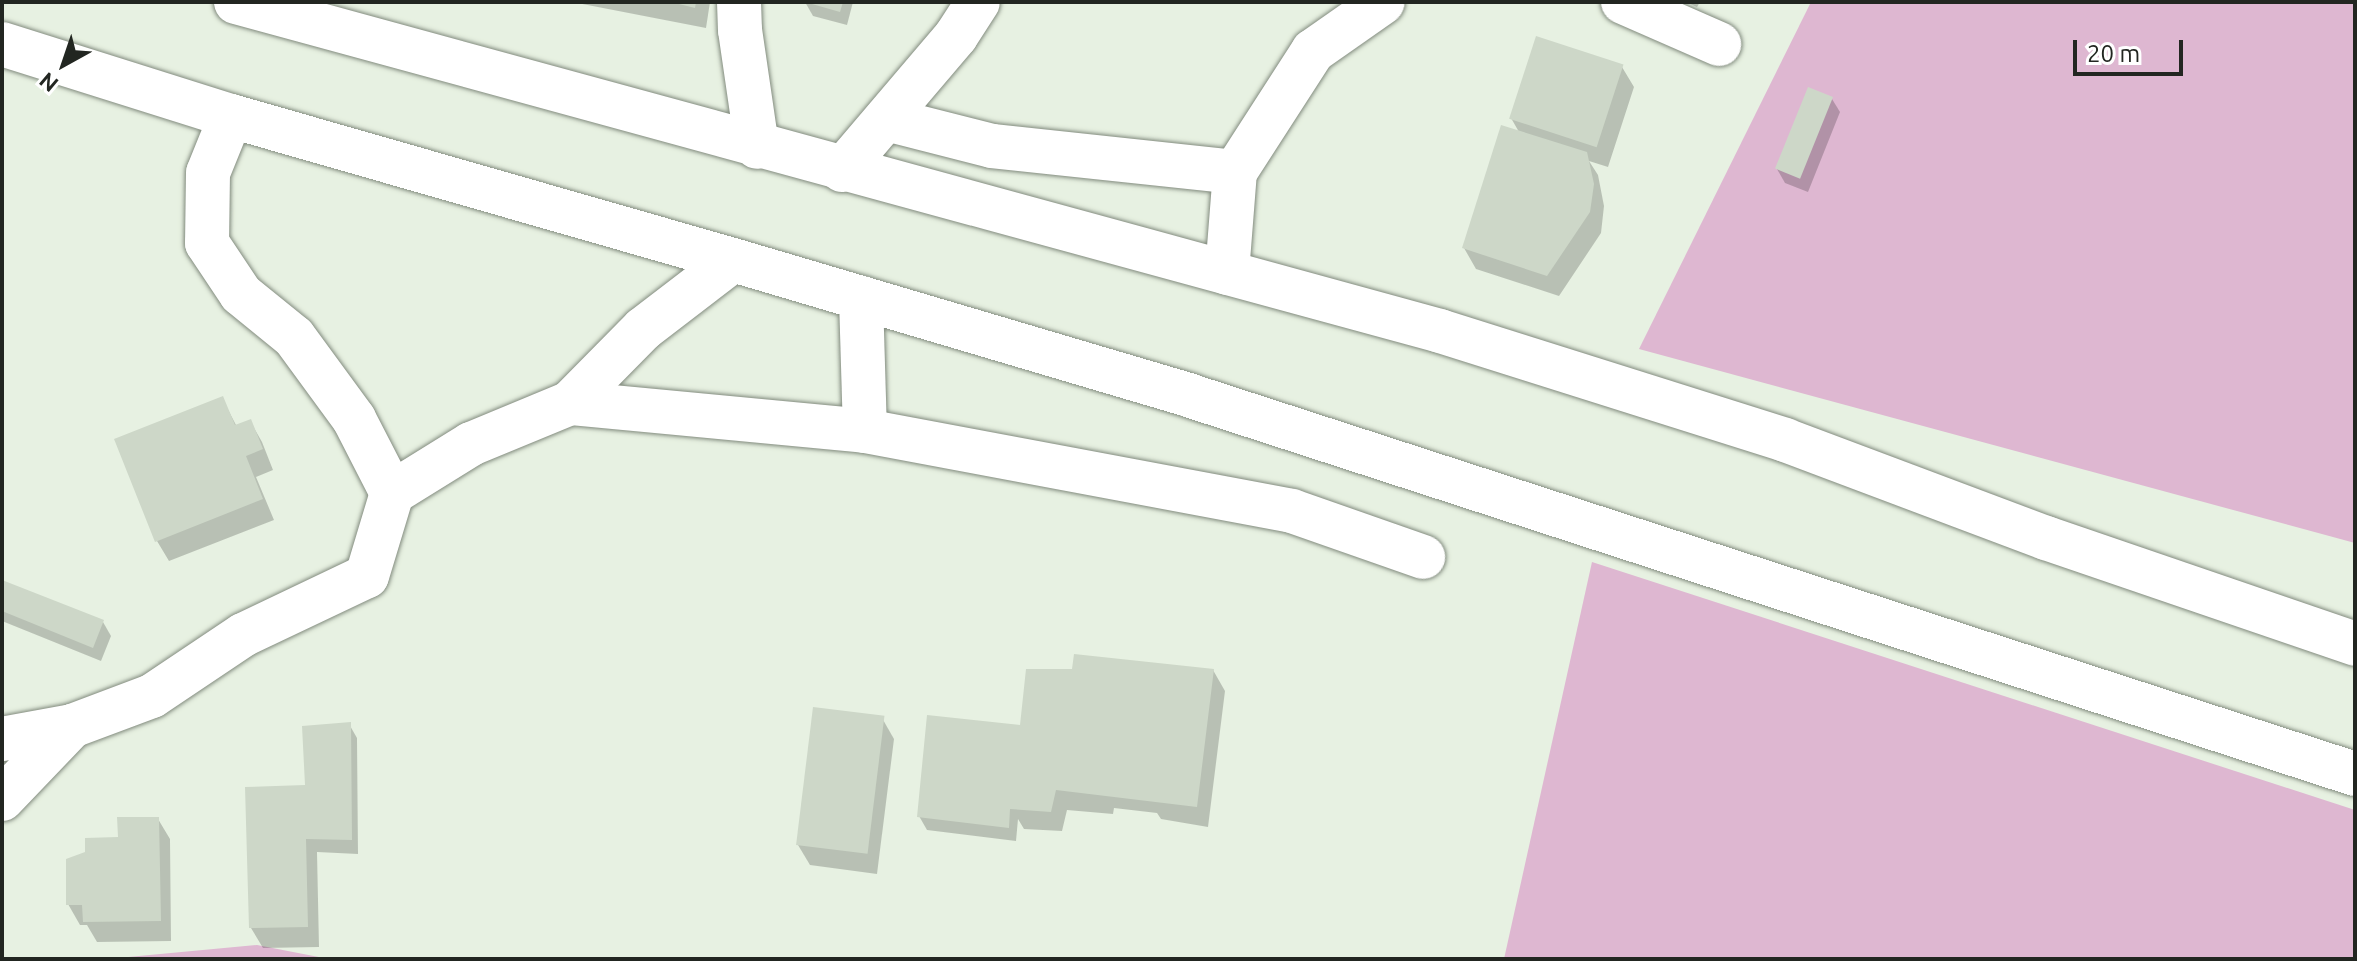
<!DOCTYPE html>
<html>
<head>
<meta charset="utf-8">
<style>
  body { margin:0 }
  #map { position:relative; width:2357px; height:961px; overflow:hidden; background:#e7f1e2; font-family:Ubuntu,sans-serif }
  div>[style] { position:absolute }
  .green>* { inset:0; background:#deb7d1 }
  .shadow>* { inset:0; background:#0003 }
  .building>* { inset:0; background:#cdd7c8; transform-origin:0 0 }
  .roads { filter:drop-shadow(0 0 2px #828b7e) drop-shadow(0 0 2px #828b7e) }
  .minor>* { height:44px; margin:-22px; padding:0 22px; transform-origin:22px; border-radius:22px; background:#fff }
  .highway>* { height:44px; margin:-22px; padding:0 22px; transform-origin:22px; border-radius:22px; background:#fff }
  span { translate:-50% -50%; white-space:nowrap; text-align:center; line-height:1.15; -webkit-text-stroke:8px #fff; paint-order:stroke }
  .frame { position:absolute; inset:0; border:4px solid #222621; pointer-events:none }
  .north { position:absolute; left:24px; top:24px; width:80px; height:80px; -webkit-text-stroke:6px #fff; paint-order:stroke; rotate:220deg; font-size:22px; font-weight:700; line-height:32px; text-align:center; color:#222621 }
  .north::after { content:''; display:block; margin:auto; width:28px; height:36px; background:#222621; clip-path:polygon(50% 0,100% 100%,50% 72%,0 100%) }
  .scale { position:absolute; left:2073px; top:40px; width:110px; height:36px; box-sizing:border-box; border:4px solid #222621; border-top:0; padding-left:10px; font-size:24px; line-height:28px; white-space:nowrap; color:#222621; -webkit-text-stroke:6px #fff; paint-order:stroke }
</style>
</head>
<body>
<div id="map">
  <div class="green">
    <i style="clip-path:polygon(1811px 2px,2355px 2px,2355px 543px,1639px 349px)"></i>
    <i style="clip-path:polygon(1592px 562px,2355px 810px,2355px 959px,1504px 959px)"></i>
    <i style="clip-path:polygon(257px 945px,329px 959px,107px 959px)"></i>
  </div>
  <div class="shadow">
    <i style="clip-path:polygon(572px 2px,710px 2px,706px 28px)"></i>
    <i style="clip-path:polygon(805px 2px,853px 2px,847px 25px,813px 16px)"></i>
    <i style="clip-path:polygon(1686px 2px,1700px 2px,1697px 7px)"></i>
    <i style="clip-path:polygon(1622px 67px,1634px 87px,1608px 167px,1589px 161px,1598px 175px,1604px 206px,1601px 233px,1559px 296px,1476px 269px,1464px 248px,1519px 132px,1511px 118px)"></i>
    <i style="clip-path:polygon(1832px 99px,1840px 112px,1808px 192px,1785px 183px,1777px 169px)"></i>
    <i style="clip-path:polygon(222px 398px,237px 427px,250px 421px,262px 442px,273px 470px,256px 477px,274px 520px,169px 561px,157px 541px)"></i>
    <i style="clip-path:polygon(2px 582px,103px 622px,111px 636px,101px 661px,2px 621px)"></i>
    <i style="clip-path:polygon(1213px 670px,1225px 691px,1208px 827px,1161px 819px,1157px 813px,1114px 808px,1113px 814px,1067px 810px,1062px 831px,1024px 829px,1018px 819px,1016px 841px,927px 830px,919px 816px,1022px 727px)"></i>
    <i style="clip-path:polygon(882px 718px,894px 739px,877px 874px,810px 865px,798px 845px)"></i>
    <i style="clip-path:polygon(349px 724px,357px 738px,358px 854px,317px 852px,319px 947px,263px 948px,251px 928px)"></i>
    <i style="clip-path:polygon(158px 819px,170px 839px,171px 941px,97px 942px,87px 925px,80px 925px,68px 904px,120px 839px)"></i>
  </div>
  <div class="building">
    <i style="clip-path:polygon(671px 2px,696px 2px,695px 8px)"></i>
    <i style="clip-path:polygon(805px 2px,843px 2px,840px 12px)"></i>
    <i style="left:1536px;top:36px;width:92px;height:87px;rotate:18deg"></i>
    <i style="left:1808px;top:87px;width:27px;height:88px;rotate:22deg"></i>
    <i style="clip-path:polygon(1501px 125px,1587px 152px,1594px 184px,1590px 212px,1547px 276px,1462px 248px)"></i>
    <i style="clip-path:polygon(223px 396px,235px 425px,251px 419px,263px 449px,246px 456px,263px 499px,155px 542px,114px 439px)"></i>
    <i style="clip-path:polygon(2px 580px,104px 620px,93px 648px,2px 611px)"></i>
    <i style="clip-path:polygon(1074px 654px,1214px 669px,1197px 807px,1056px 790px,1051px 812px,1010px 809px,1009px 828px,917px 817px,927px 715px,1020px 725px,1026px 669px,1072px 669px)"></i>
    <i style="left:813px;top:707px;width:72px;height:139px;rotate:7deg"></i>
    <i style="clip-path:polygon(351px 722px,352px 840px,306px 839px,308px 927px,249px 928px,245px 787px,305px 785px,302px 726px)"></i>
    <i style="clip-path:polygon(117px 817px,159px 817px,161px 921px,83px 922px,82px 905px,66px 905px,66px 859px,85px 852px,85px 838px,118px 837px)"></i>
  </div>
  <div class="roads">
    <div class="minor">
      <i style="left:739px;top:2px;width:28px;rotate:88deg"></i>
      <i style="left:740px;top:30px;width:118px;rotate:81.7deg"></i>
      <i style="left:1623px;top:2px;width:105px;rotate:23.6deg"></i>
      <i style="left:231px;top:116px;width:61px;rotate:112deg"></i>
      <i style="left:208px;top:173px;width:70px;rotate:90.8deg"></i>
      <i style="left:207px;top:243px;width:61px;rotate:56.3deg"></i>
      <i style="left:241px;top:294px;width:68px;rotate:39.1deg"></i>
      <i style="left:294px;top:337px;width:102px;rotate:53.8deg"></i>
      <i style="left:354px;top:419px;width:83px;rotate:62.8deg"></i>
      <i style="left:886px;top:119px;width:109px;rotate:14.3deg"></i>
      <i style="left:992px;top:146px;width:244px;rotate:6.1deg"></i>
      <i style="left:842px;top:170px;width:176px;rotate:-49.6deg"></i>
      <i style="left:956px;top:36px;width:40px;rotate:-57.1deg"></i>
      <i style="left:1227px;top:273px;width:101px;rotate:-85.5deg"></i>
      <i style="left:1235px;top:172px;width:144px;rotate:-57.2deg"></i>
      <i style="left:1313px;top:51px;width:85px;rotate:-35deg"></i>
      <i style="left:861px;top:298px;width:133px;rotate:88.3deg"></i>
      <i style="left:865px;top:431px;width:434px;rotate:10.6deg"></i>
      <i style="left:1292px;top:511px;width:139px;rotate:19.3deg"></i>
      <i style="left:570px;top:403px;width:296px;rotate:5.4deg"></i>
      <i style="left:2px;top:739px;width:71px;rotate:-10.5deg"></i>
      <i style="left:2px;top:799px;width:101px;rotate:-46.2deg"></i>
      <i style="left:72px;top:726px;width:85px;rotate:-20.6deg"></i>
      <i style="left:152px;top:696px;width:110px;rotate:-33.8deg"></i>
      <i style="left:243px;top:635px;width:137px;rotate:-25.4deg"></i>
      <i style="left:367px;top:576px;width:87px;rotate:-73.2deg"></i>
      <i style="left:392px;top:493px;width:93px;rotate:-31.8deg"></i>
      <i style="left:471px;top:444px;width:107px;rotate:-22.5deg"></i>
      <i style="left:570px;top:403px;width:104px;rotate:-45.4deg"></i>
      <i style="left:643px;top:329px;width:113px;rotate:-37.5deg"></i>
    </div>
    <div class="highway">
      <i style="left:236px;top:2px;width:1248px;rotate:15.28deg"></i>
      <i style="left:1440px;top:331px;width:362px;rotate:17.5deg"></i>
      <i style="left:1785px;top:440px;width:279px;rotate:20.6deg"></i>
      <i style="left:2046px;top:538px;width:327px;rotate:18.9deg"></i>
      <i style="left:2px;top:44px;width:240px;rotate:17.5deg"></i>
      <i style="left:231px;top:116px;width:522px;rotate:16.01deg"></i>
      <i style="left:733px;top:260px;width:478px;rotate:16.5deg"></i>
      <i style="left:1191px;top:396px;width:1224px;rotate:17.99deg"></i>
    </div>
  </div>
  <div class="frame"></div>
  <div class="north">N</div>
  <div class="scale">20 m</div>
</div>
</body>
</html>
